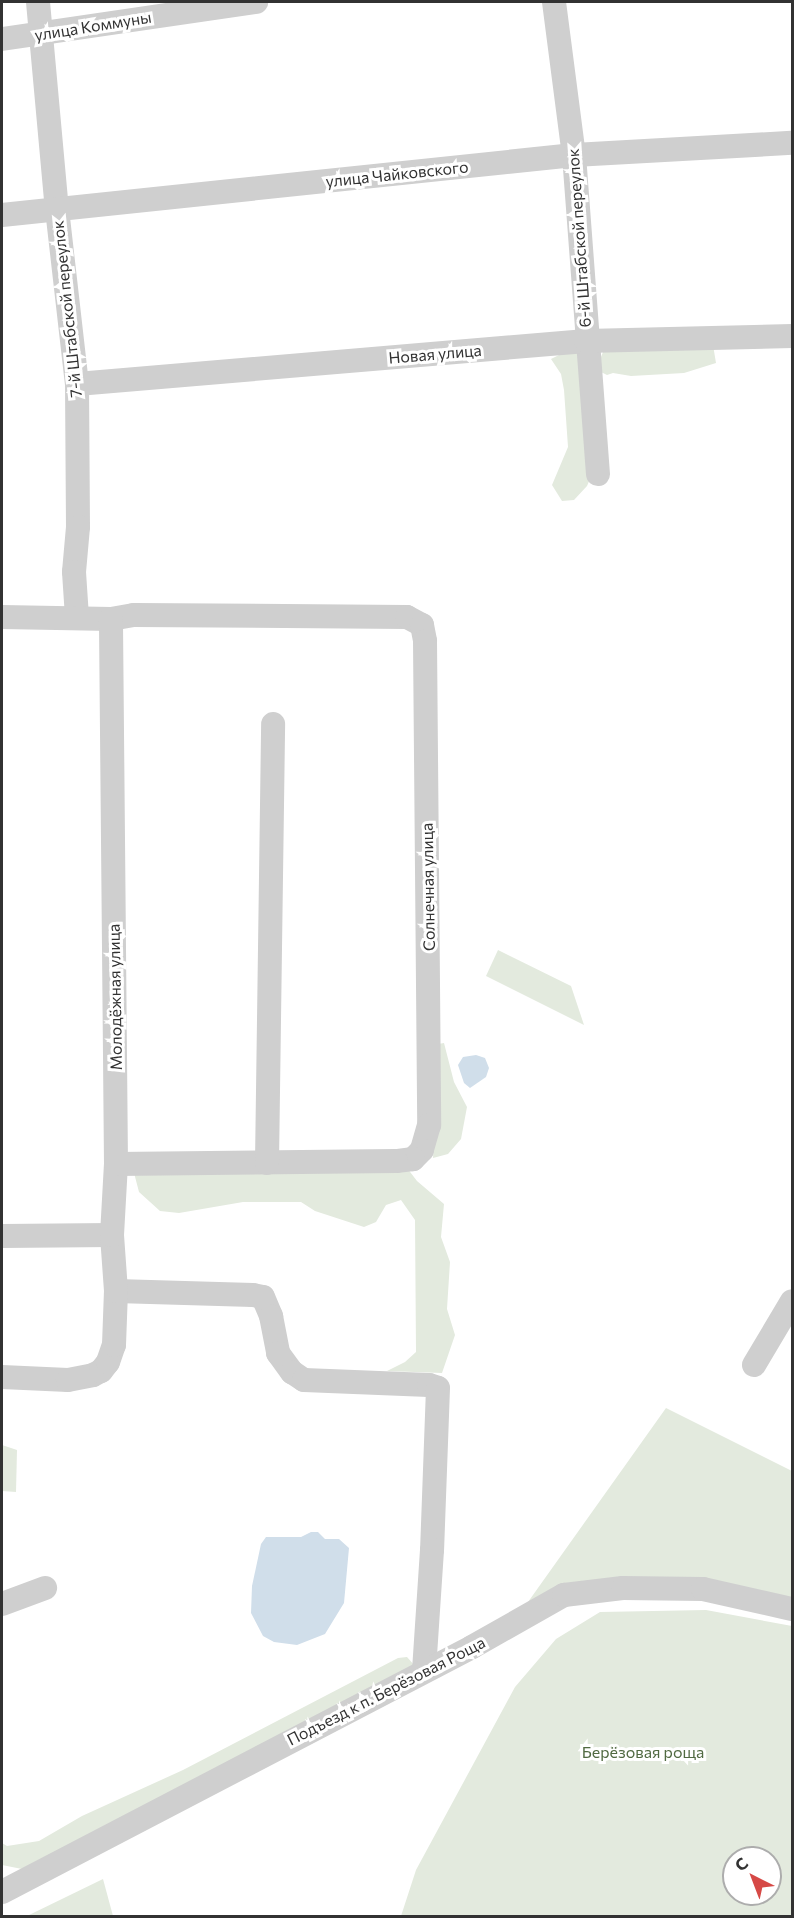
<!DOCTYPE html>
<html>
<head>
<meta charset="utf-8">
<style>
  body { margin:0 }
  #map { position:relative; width:794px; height:1918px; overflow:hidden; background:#fff; font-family:Commissioner,sans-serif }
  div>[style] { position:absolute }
  .green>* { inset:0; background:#e3eade }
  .water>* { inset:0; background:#d0deea }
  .minor>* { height:24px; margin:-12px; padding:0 12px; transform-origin:12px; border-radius:12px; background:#cfcfcf }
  span { translate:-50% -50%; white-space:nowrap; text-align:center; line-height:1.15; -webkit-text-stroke:6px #fff; paint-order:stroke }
  .street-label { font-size:16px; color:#323232 }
  .park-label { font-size:16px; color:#516a42 }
  .frame { position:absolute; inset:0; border:3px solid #323232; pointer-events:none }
  .north { position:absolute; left:722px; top:1846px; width:60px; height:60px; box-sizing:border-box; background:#fff; border:2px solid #adadad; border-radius:50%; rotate:318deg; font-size:16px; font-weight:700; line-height:24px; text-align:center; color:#323232 }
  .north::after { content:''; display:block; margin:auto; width:21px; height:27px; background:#d64946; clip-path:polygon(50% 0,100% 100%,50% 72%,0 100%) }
</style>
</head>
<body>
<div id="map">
  <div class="green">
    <i style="clip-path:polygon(713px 345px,716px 363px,684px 373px,631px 376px,613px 373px,607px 375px,601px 372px,599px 362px,603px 352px)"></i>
    <i style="clip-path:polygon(582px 348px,594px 470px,587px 486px,574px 500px,562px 501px,552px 485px,568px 447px,564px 390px,561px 374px,551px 359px,567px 351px)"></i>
    <i style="clip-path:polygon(498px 950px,571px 986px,584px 1025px,486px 976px)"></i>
    <i style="clip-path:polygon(444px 1043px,454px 1082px,467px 1107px,461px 1139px,448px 1154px,433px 1158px,438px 1044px)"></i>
    <i style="clip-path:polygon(404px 1164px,417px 1181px,444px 1204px,441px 1237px,450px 1262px,447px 1309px,455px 1335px,442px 1373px,387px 1371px,405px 1362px,416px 1352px,415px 1220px,401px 1200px,386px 1205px,376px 1222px,364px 1227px,315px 1211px,301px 1202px,243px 1202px,179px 1213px,160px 1211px,139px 1192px,133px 1169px)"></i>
    <i style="clip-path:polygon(666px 1408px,792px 1471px,792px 1604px,702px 1584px,528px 1602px)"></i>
    <i style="clip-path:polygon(2px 1445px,17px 1450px,16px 1492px,2px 1491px)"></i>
    <i style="clip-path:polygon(evenodd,706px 1610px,792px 1626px,792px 1916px,401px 1916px,416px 1870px,515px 1687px,556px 1639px,600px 1612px,706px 1610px,734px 1858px,770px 1858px,770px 1894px,734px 1894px,734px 1858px)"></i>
    <i style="clip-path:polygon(407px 1657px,415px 1666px,22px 1869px,2px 1865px,2px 1843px,7px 1846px,39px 1841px,82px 1816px,183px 1770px,398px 1658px)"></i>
    <i style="clip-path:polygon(103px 1879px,113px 1916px,27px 1916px)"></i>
  </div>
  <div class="water">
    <i style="clip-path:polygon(476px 1055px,485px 1058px,489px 1068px,486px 1077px,470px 1088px,464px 1083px,458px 1065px,463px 1057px)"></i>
    <i style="clip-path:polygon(311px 1532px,318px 1532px,325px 1539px,339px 1539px,349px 1548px,344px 1603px,325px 1634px,297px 1645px,274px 1642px,263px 1636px,251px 1613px,252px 1586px,261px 1544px,266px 1537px,301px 1537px)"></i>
  </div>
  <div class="minor">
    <i style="left:38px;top:2px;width:208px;rotate:84.8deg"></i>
    <i style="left:57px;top:209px;width:176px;rotate:83.5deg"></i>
    <i style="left:77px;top:384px;width:143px;rotate:89.6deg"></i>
    <i style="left:78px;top:527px;width:45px;rotate:95.1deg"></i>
    <i style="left:74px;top:572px;width:45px;rotate:86.2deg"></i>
    <i style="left:554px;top:2px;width:154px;rotate:82.6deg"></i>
    <i style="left:574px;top:155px;width:320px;rotate:85.7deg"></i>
    <i style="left:2px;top:39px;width:257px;rotate:-8.3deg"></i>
    <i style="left:2px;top:215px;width:575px;rotate:-5.99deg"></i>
    <i style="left:574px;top:155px;width:218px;rotate:-3.2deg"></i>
    <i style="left:77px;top:384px;width:511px;rotate:-4.83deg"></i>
    <i style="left:586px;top:341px;width:206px;rotate:-1.4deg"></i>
    <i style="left:2px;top:617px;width:109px;rotate:1.1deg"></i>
    <i style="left:111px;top:619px;width:23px;rotate:-10deg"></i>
    <i style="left:134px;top:615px;width:273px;rotate:0.4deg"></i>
    <i style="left:407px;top:617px;width:17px;rotate:28deg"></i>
    <i style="left:422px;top:625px;width:16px;rotate:79deg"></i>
    <i style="left:425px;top:641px;width:484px;rotate:89.5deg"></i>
    <i style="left:429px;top:1125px;width:26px;rotate:106deg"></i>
    <i style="left:422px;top:1150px;width:13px;rotate:135deg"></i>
    <i style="left:413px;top:1159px;width:17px;rotate:173deg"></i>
    <i style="left:396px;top:1161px;width:280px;rotate:179.4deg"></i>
    <i style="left:267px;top:1163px;width:439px;rotate:-89.2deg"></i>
    <i style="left:2px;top:1236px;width:110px;rotate:-0.5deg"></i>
    <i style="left:116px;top:1291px;width:137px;rotate:1.7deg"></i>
    <i style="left:253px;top:1295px;width:10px;rotate:11deg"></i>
    <i style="left:263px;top:1297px;width:21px;rotate:67deg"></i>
    <i style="left:271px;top:1316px;width:38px;rotate:79deg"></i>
    <i style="left:278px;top:1353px;width:24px;rotate:54deg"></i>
    <i style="left:292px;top:1372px;width:14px;rotate:34deg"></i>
    <i style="left:304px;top:1380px;width:125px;rotate:2.3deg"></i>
    <i style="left:429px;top:1385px;width:9px;rotate:18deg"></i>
    <i style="left:438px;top:1388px;width:162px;rotate:92.1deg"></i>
    <i style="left:432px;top:1550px;width:120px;rotate:93.8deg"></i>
    <i style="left:754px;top:1365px;width:74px;rotate:-59.3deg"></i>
    <i style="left:2px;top:1377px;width:66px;rotate:2.6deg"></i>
    <i style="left:68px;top:1380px;width:25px;rotate:-11deg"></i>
    <i style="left:93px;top:1375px;width:9px;rotate:-27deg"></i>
    <i style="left:101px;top:1371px;width:11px;rotate:-52deg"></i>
    <i style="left:108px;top:1362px;width:18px;rotate:-71deg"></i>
    <i style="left:114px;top:1345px;width:54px;rotate:-87.9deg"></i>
    <i style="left:116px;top:1291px;width:56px;rotate:-94.1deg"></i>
    <i style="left:112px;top:1235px;width:71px;rotate:-86.8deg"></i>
    <i style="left:116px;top:1164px;width:545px;rotate:-90.53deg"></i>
    <i style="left:2px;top:1604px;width:46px;rotate:-20.4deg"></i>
    <i style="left:2px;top:1892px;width:530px;rotate:-27.53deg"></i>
    <i style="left:472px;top:1647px;width:106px;rotate:-29.5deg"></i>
    <i style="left:564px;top:1595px;width:59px;rotate:-6.8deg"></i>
    <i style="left:623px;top:1588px;width:80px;rotate:0.7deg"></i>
    <i style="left:703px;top:1589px;width:91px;rotate:12.7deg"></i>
  </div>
  <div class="street-label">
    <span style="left:93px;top:26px;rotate:-9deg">улица Коммуны</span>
    <span style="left:397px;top:174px;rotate:-6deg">улица Чайковского</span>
    <span style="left:579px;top:238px;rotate:-94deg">6-й Штабской переулок</span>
    <span style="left:67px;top:309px;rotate:-96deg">7-й Штабской переулок</span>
    <span style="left:435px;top:354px;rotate:-5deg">Новая улица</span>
    <span style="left:428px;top:887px;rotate:-91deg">Солнечная улица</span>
    <span style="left:115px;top:997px;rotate:-91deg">Молодёжная улица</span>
    <span style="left:386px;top:1691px;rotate:-27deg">Подъезд к п. Берёзовая Роща</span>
  </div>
  <div class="park-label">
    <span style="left:643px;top:1752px">Берёзовая роща</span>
  </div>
  <div class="frame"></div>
  <div class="north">С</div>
</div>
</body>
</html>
